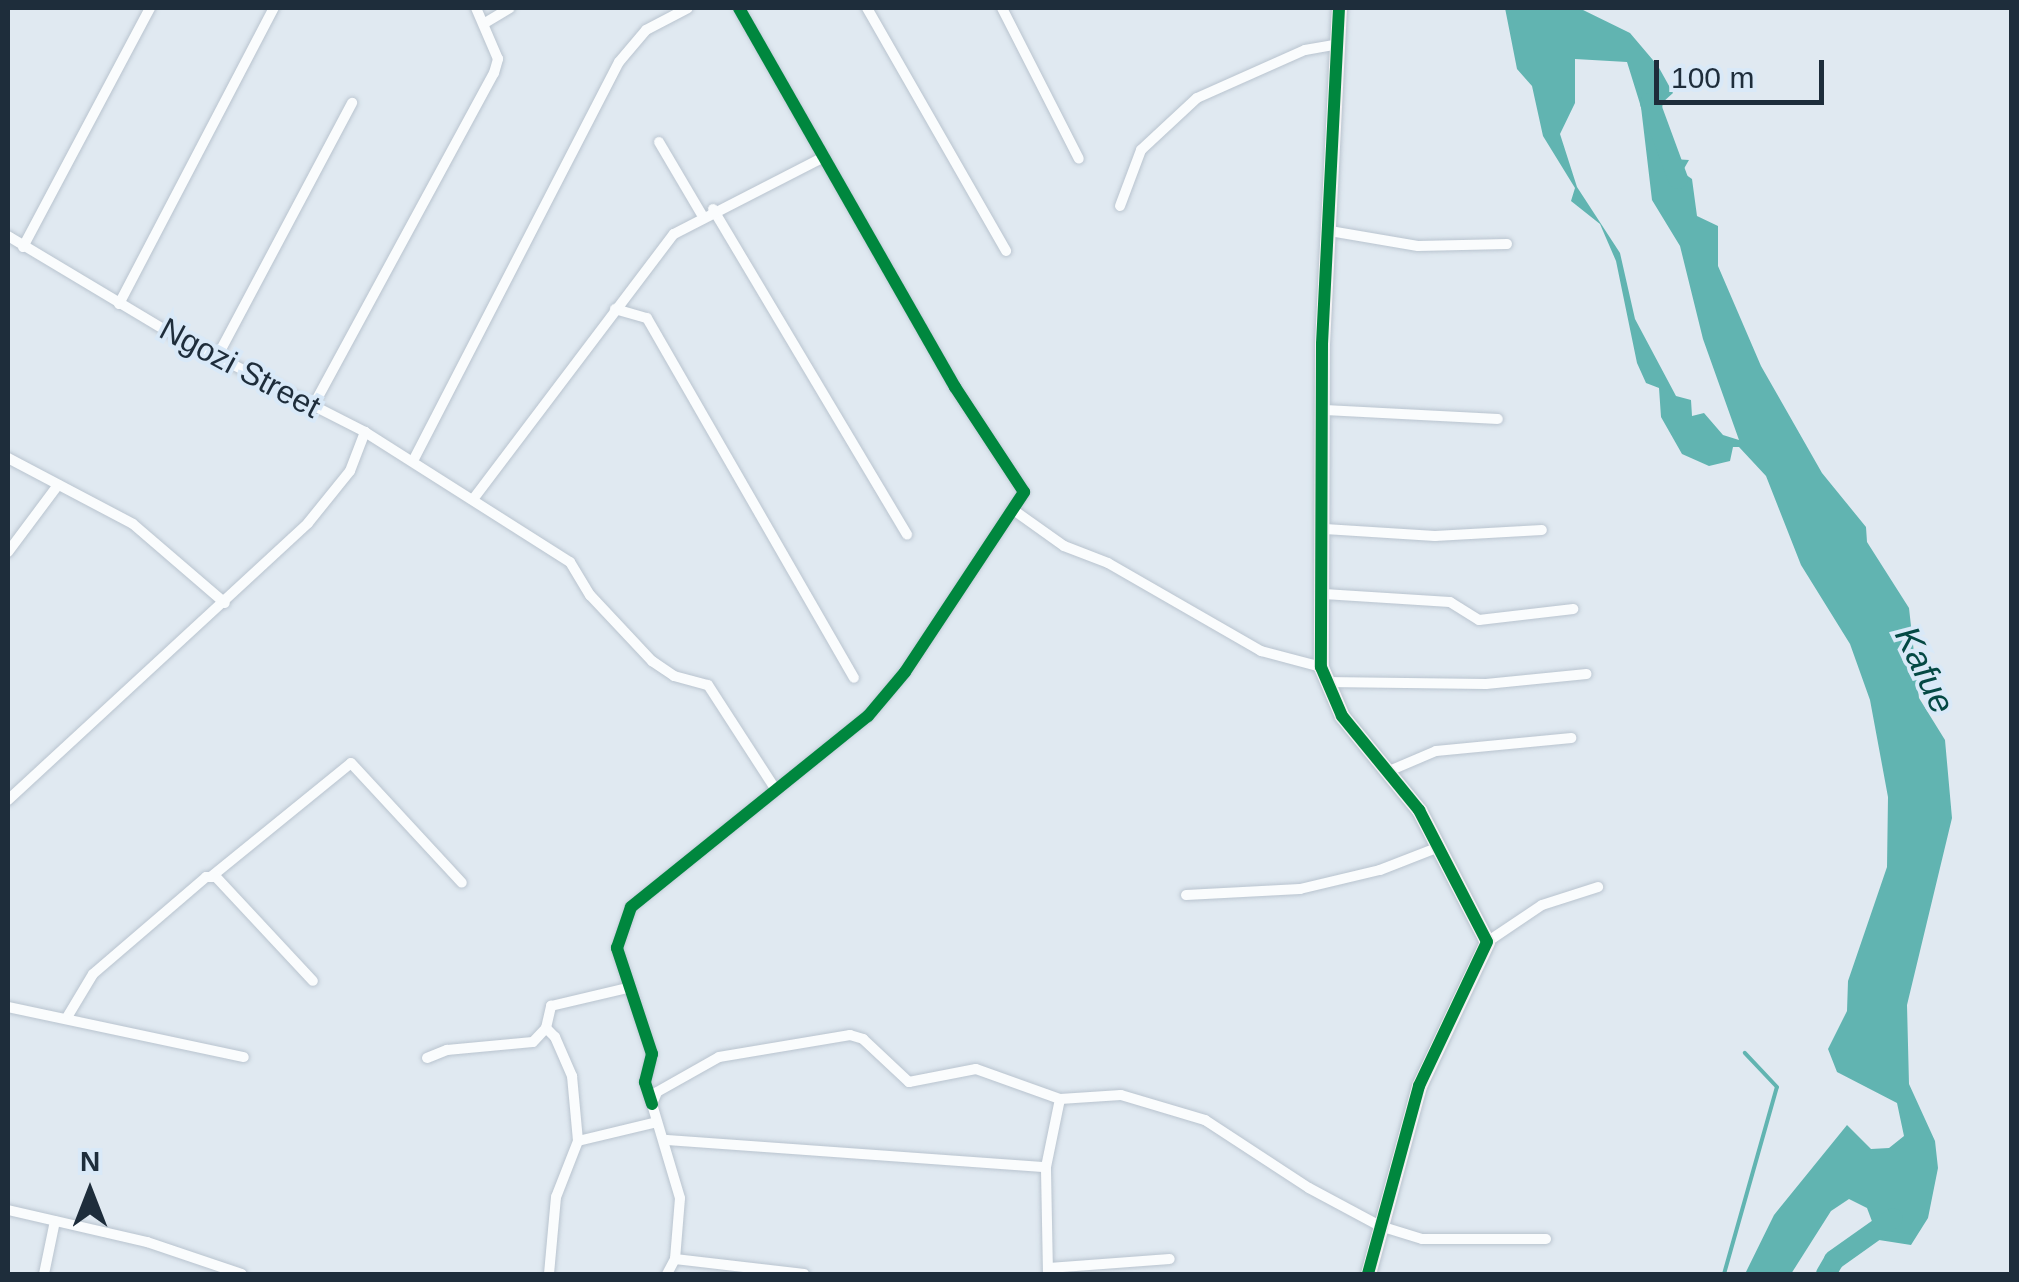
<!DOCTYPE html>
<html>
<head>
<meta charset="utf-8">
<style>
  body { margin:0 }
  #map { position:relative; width:2019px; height:1282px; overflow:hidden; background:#e0e9f1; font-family:Helvetica,sans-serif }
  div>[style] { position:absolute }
  .water>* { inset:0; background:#61b4b1 }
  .stream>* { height:4px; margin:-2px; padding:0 2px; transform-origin:2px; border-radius:2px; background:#61b4b1 }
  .river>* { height:20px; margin:-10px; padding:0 10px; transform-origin:10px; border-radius:10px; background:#61b4b1 }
  .roads { filter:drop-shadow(0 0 2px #b9c4cf) drop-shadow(0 0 2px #b9c4cf) }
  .street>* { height:10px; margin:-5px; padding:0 5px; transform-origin:5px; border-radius:5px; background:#fafcfd }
  .secondary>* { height:15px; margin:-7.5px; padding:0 7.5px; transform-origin:7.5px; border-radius:7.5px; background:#f3f1f3 }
  .cycleway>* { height:12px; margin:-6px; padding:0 6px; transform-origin:6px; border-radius:6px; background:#00873e }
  span { translate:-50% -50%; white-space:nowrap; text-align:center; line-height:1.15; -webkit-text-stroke:8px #d9e9f8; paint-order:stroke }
  .street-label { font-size:32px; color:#1e2d3b }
  .water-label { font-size:35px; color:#044944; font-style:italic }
  .frame { position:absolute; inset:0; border:10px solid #1e2d3b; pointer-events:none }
  .north { position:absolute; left:40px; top:1142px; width:100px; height:100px; -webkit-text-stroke:8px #d9e9f8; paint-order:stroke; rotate:0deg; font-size:28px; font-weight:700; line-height:40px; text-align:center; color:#1e2d3b }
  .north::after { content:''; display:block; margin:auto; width:35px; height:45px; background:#1e2d3b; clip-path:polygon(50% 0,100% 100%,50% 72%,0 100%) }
  .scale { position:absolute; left:1654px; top:60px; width:170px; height:45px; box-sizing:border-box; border:5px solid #1e2d3b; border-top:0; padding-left:12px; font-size:30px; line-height:35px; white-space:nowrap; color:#1e2d3b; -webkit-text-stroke:8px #d9e9f8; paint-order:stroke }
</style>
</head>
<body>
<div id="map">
  <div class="water">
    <i style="clip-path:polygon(evenodd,1505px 8px,1579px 8px,1630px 33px,1658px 66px,1673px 93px,1663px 102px,1658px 136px,1673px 159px,1689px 160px,1682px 172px,1692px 179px,1697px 216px,1718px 226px,1718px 266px,1761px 366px,1822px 473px,1866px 527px,1867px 542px,1909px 608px,1919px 698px,1945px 740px,1952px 818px,1907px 1005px,1909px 1084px,1935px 1141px,1938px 1168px,1928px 1218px,1911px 1245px,1879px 1240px,1867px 1208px,1849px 1199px,1831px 1211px,1791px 1274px,1745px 1274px,1774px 1215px,1847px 1125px,1871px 1149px,1889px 1148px,1904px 1136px,1897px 1103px,1837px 1072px,1828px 1049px,1847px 1011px,1848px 981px,1887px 867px,1888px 797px,1870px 700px,1850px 644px,1801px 565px,1766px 476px,1739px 447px,1733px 447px,1730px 461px,1709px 466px,1682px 454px,1661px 417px,1659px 388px,1646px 383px,1637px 363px,1616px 261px,1600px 224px,1571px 201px,1575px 188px,1543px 136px,1532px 86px,1517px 69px,1505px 8px,1575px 59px,1627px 62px,1641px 107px,1652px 200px,1680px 246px,1703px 339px,1739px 440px,1723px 435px,1704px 413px,1692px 416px,1691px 400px,1676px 396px,1635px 319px,1620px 253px,1577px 187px,1560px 134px,1575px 103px,1575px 59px)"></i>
  </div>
  <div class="stream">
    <i style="left:1724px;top:1274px;width:194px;rotate:-74.2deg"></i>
    <i style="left:1777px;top:1087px;width:47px;rotate:-133.3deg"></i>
  </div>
  <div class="river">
    <i style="left:1650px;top:103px;width:81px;rotate:69.8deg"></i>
    <i style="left:1826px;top:1274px;width:16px;rotate:-60deg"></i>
    <i style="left:1834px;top:1260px;width:72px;rotate:-35.4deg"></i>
  </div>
  <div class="roads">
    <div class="street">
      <i style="left:867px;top:8px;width:280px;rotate:60.2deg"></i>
      <i style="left:1002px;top:8px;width:169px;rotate:63deg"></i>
      <i style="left:485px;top:23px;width:29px;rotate:-31deg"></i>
      <i style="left:659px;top:142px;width:85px;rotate:59.5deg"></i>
      <i style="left:1120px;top:206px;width:60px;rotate:-69.4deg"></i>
      <i style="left:1141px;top:150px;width:76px;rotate:-42.9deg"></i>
      <i style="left:1197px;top:98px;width:118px;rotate:-24deg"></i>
      <i style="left:1305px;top:50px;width:34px;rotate:-10deg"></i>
      <i style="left:713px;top:209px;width:379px;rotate:59.2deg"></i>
      <i style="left:1330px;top:231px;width:89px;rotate:9.7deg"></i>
      <i style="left:1418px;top:246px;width:89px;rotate:-1.3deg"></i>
      <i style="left:8px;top:236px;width:183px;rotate:30.9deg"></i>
      <i style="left:165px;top:330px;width:225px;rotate:27deg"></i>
      <i style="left:365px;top:432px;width:243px;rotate:32.4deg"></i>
      <i style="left:570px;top:562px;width:39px;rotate:59deg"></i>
      <i style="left:590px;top:595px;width:91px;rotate:46.8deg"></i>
      <i style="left:652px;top:661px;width:27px;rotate:34deg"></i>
      <i style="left:674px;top:676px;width:35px;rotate:15deg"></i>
      <i style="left:708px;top:685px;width:125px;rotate:57.1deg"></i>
      <i style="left:23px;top:247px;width:271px;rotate:-62deg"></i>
      <i style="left:119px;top:304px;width:334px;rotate:-62.4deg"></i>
      <i style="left:615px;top:309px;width:33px;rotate:16deg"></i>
      <i style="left:647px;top:318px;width:415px;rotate:60.1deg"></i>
      <i style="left:217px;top:357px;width:288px;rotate:-62deg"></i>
      <i style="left:312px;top:408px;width:381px;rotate:-61.5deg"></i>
      <i style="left:494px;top:73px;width:15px;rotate:-74deg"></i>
      <i style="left:498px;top:59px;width:56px;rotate:-113.3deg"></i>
      <i style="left:1325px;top:410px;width:173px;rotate:3deg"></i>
      <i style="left:8px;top:458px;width:141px;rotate:27.8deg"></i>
      <i style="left:133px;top:524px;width:121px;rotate:40.7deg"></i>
      <i style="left:413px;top:461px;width:449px;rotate:-62.7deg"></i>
      <i style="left:619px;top:62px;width:42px;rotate:-49.8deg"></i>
      <i style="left:646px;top:30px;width:47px;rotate:-27.6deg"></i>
      <i style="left:474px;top:498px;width:331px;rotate:-52.9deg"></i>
      <i style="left:674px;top:234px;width:169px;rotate:-27.2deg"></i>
      <i style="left:1012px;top:509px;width:64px;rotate:35.4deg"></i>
      <i style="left:1064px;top:546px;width:47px;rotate:21.1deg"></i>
      <i style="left:1108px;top:563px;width:177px;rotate:29.9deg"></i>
      <i style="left:1261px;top:651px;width:62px;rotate:14.9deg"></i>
      <i style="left:1325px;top:529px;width:110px;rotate:3.6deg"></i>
      <i style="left:1435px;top:536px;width:107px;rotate:-3.2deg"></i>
      <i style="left:8px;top:552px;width:84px;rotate:-53.3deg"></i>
      <i style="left:1324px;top:594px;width:126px;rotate:3.6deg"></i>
      <i style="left:1450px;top:602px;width:34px;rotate:32deg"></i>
      <i style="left:1479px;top:620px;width:95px;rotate:-6.7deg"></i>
      <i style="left:1326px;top:682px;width:160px;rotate:0.7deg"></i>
      <i style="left:1486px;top:684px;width:101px;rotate:-5.7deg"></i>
      <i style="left:1389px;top:771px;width:51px;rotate:-23.1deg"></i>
      <i style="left:1436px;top:751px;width:136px;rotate:-5.5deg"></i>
      <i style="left:8px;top:800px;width:408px;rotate:-42.7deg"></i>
      <i style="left:308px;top:523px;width:67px;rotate:-51.1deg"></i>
      <i style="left:350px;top:471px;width:42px;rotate:-69deg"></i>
      <i style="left:212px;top:876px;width:179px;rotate:-39.1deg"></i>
      <i style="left:351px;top:763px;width:163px;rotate:47.2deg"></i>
      <i style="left:1186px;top:895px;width:114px;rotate:-3deg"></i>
      <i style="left:1300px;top:889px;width:82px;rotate:-13.4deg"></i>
      <i style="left:1380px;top:870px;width:63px;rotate:-21.3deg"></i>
      <i style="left:1487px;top:942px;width:66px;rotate:-33.9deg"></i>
      <i style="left:1542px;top:905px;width:59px;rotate:-17.8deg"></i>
      <i style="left:8px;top:1007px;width:241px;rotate:12deg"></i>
      <i style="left:66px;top:1019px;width:52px;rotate:-59deg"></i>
      <i style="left:93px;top:974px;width:149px;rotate:-40.6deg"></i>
      <i style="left:206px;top:877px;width:10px"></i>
      <i style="left:216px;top:877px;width:142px;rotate:47deg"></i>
      <i style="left:546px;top:1028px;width:23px;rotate:-77deg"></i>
      <i style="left:551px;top:1006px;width:78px;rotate:-13.3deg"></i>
      <i style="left:427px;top:1058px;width:22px;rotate:-22deg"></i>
      <i style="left:447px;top:1050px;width:86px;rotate:-5.3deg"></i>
      <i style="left:533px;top:1042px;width:19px;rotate:-47deg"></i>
      <i style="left:546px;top:1028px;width:13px;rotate:45deg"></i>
      <i style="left:555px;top:1037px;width:43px;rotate:66.4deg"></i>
      <i style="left:572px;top:1076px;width:65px;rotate:84.7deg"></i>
      <i style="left:578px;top:1141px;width:60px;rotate:111.4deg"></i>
      <i style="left:556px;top:1197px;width:77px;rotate:95.2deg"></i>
      <i style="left:652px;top:1104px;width:23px;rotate:-108deg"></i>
      <i style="left:645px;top:1082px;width:29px;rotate:-76deg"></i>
      <i style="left:652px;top:1054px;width:112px;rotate:-108.3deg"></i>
      <i style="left:617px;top:948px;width:43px;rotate:-71.1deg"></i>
      <i style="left:631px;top:907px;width:304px;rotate:-38.9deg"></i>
      <i style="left:868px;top:716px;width:57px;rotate:-49.9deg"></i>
      <i style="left:905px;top:672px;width:216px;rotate:-56.5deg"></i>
      <i style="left:1024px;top:492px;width:126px;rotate:-123.3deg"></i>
      <i style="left:955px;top:387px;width:436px;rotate:-119.7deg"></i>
      <i style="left:667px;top:1140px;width:380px;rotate:4.1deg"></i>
      <i style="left:578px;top:1141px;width:81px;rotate:-13.5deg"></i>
      <i style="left:8px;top:1210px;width:143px;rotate:13deg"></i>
      <i style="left:147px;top:1242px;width:100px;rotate:18.6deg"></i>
      <i style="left:675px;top:1259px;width:130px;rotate:6.6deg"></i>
      <i style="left:1049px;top:1268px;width:121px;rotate:-4.3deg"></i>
      <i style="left:44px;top:1274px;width:54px;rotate:-78.3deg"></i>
      <i style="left:667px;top:1274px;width:17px;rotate:-62deg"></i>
      <i style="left:675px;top:1259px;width:61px;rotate:-85.3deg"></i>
      <i style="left:680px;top:1198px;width:98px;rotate:-106.6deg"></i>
      <i style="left:652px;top:1104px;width:13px;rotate:-67deg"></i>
      <i style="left:657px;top:1092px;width:71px;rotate:-29.4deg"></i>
      <i style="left:719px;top:1057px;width:133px;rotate:-9.5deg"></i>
      <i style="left:850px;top:1035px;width:14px;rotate:17deg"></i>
      <i style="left:863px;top:1039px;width:63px;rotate:43.1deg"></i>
      <i style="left:909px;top:1082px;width:68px;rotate:-11deg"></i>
      <i style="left:976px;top:1069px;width:89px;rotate:19.7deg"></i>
      <i style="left:1060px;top:1099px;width:61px;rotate:-3.8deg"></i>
      <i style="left:1121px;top:1095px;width:88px;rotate:16.6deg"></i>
      <i style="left:1205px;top:1120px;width:124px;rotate:33.2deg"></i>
      <i style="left:1309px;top:1188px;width:81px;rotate:28.2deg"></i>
      <i style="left:1380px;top:1226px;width:44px;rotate:17.2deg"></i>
      <i style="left:1422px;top:1239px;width:124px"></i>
      <i style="left:1048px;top:1274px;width:107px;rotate:-91.1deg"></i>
      <i style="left:1046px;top:1167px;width:69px;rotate:-78.4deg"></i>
    </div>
    <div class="secondary">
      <i style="left:1339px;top:8px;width:336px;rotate:92.9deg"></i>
      <i style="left:1322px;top:344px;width:323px;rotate:90.2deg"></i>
      <i style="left:1321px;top:667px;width:53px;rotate:66.8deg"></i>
      <i style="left:1342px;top:716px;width:122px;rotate:50.7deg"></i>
      <i style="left:1419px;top:810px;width:148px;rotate:62.7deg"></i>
      <i style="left:1487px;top:942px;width:159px;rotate:115.3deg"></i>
      <i style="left:1419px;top:1086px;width:195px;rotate:105.2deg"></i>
    </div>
  </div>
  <div class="cycleway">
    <i style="left:1339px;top:8px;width:336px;rotate:92.9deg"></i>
    <i style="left:1322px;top:344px;width:323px;rotate:90.2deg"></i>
    <i style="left:1321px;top:667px;width:53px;rotate:66.8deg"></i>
    <i style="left:1342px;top:716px;width:122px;rotate:50.7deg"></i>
    <i style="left:1419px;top:810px;width:148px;rotate:62.7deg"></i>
    <i style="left:1487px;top:942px;width:159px;rotate:115.3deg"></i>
    <i style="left:1419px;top:1086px;width:195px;rotate:105.2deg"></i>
    <i style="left:652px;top:1104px;width:23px;rotate:-108deg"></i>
    <i style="left:645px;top:1082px;width:29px;rotate:-76deg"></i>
    <i style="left:652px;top:1054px;width:112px;rotate:-108.3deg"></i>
    <i style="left:617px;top:948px;width:43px;rotate:-71.1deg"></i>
    <i style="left:631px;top:907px;width:304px;rotate:-38.9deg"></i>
    <i style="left:868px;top:716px;width:57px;rotate:-49.9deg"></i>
    <i style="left:905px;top:672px;width:216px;rotate:-56.5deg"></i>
    <i style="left:1024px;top:492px;width:126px;rotate:-123.3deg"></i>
    <i style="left:955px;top:387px;width:436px;rotate:-119.7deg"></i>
  </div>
  <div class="street-label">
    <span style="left:240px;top:368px;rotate:28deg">Ngozi Street</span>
  </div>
  <div class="water-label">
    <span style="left:1925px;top:670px;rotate:64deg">Kafue</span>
  </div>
  <div class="frame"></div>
  <div class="north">N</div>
  <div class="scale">100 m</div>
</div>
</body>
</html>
